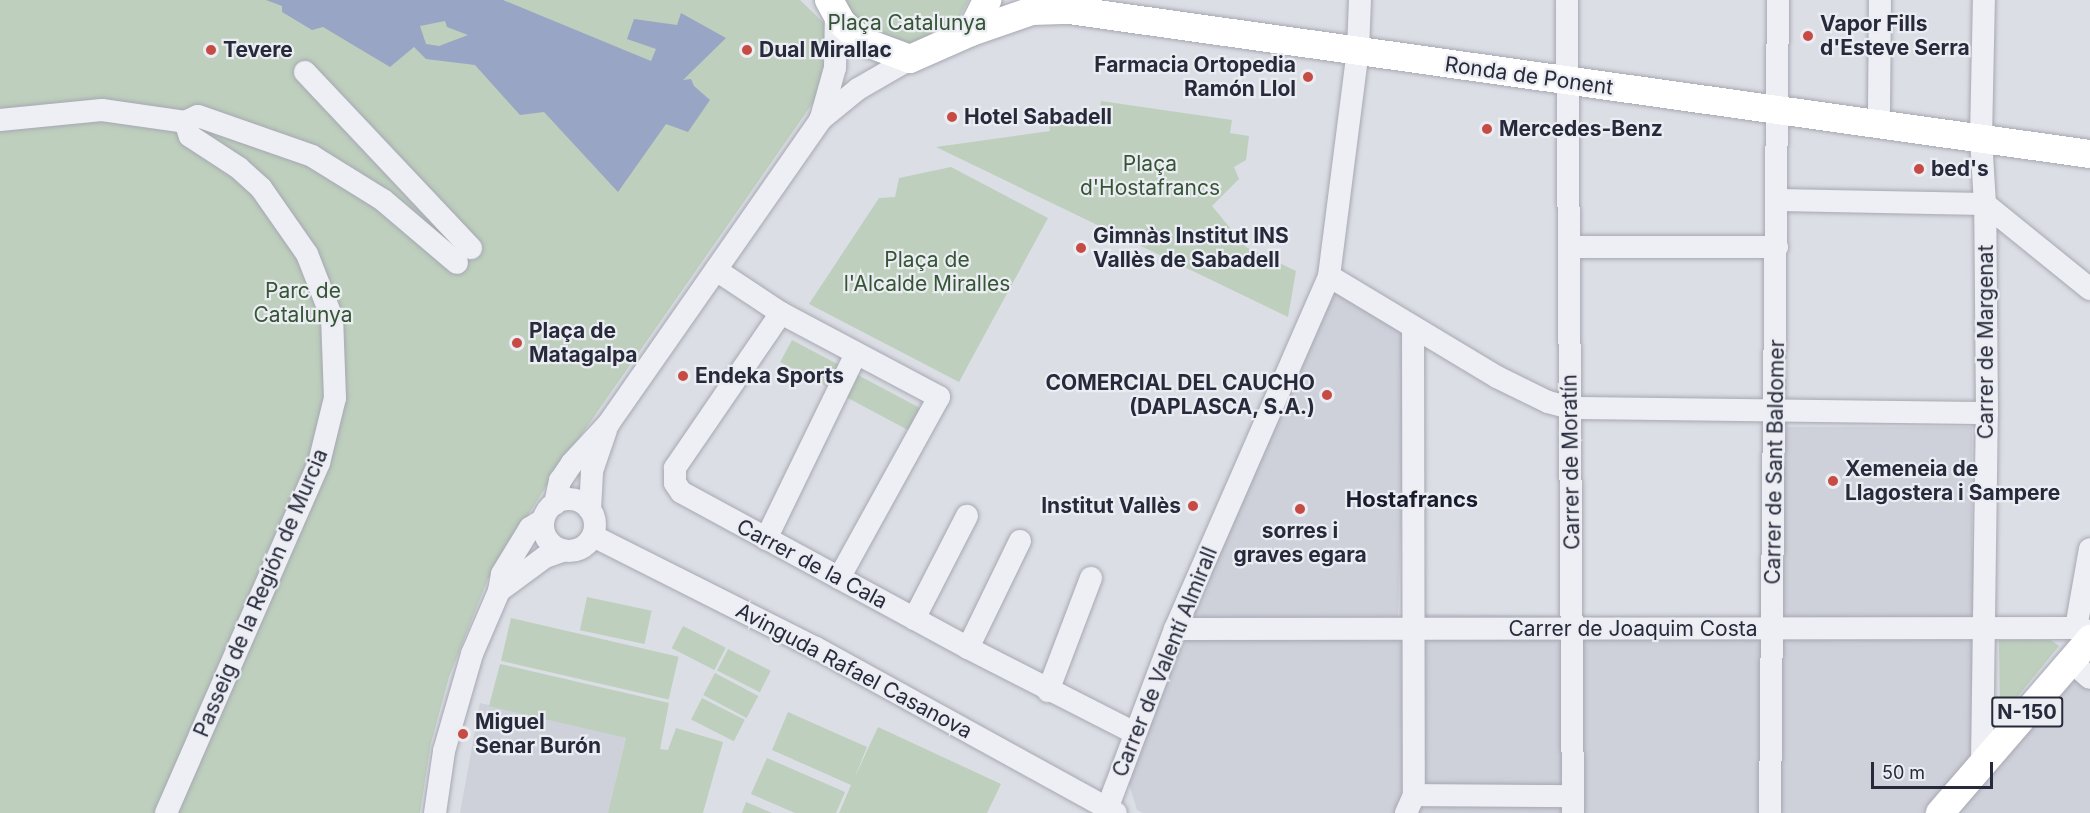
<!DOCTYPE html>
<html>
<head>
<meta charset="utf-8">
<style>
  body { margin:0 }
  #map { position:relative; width:2090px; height:813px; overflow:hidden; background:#dcdee5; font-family:Inter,sans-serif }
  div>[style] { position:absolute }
  .built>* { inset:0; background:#ced0da }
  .green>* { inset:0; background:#becfbd; transform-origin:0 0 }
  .water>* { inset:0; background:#98a5c4 }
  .roads { filter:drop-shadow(0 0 2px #a6a8b2) drop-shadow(0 0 2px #a6a8b2) }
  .minor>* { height:22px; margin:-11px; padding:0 11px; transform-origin:11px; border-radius:11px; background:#eeeff4 }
  .minor>.ring { margin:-11px; padding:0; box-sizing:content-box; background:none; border:22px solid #eeeff4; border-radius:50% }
  .major>* { height:28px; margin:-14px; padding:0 14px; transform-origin:14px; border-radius:14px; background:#fff }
  .dots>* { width:16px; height:16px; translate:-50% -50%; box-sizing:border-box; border:3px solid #ebedf3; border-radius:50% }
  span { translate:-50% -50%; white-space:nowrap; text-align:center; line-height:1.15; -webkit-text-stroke:4.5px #ebedf3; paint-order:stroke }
  .shield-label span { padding:2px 4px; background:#ebedf3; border:2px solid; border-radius:4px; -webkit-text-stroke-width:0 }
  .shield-label { font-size:20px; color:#272a3b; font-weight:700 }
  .park-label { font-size:21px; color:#355635 }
  .poi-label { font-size:21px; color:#272a3b; font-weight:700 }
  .left { translate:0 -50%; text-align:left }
  .right { translate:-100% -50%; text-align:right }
  .street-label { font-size:21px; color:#272a3b }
  .neighbourhood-label { font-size:22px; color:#191c2c; font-weight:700 }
  .scale { position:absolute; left:1871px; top:762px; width:122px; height:27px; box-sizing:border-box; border:3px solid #272a3b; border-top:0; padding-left:8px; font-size:18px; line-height:21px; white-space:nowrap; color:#272a3b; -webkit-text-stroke:4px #ebedf3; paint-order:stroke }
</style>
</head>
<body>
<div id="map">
  <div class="built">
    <i style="clip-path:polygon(1329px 276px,1407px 333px,1398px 617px,1422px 614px,1759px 618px,1762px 427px,1972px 427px,1972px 544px,1979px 624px,1972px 732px,2008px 755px,2090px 656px,2090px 813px,1143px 813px,1137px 810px,1123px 764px)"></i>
    <i style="clip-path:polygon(480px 703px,626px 738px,608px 813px,460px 813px)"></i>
  </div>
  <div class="green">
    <i style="clip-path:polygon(0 0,800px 0,826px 25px,833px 47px,817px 97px,554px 474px,488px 579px,449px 677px,431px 743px,420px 813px,0 813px)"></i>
    <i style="clip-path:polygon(844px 0,969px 0,953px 28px,906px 47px,860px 27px)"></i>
    <i style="clip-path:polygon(1101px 101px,1232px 120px,1230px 133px,1249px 136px,1246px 160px,1234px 167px,1239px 179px,1212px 206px,1246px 247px,1296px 271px,1288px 317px,936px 147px,1050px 131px,1049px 125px,1062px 121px,1073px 124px,1099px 115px)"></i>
    <i style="clip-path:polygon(951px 167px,1048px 218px,959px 382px,809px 304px,879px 198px,895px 197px,899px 178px)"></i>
    <i style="left:792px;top:340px;width:152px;height:25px;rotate:28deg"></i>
    <i style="left:587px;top:597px;width:66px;height:34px;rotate:12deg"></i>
    <i style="left:511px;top:618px;width:172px;height:44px;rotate:13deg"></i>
    <i style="left:683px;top:626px;width:48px;height:25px;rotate:27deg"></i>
    <i style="clip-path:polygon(1999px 640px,2051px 640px,2059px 646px,2000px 718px)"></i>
    <i style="left:728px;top:649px;width:48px;height:24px;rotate:27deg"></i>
    <i style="clip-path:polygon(500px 664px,669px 703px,660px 749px,668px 750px,676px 728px,723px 742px,703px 813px,608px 813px,626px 738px,489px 706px)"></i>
    <i style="left:715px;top:673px;width:49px;height:25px;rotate:28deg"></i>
    <i style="left:702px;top:698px;width:48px;height:24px;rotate:27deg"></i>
    <i style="clip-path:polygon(788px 712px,867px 747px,854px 779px,878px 727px,1001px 784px,987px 813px,839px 813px,851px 785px,772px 750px)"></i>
    <i style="clip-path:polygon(767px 758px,845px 792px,836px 813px,795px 813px,751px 794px)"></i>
    <i style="clip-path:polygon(746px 802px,772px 813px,742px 813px)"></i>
  </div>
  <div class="water">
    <i style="clip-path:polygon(evenodd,266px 0,503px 0,651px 61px,656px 49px,627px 39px,634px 19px,677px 25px,681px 13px,726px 38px,683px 80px,691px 79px,694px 86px,710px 100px,688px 132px,666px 124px,618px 192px,544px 112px,520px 115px,475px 65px,426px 59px,414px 47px,390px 67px,323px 27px,312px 30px,282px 12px,282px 6px,266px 0,445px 21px,447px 27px,468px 35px,439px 46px,426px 44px,420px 26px,445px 21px)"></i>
  </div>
  <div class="roads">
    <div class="minor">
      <i style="left:1567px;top:0;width:813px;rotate:89.58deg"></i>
      <i style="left:305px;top:72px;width:242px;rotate:46.7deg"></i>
      <i style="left:1879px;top:110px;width:110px;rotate:-89.5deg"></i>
      <i style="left:821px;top:118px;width:52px;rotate:-74.4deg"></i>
      <i style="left:835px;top:68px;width:55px;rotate:-89deg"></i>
      <i style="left:0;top:120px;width:102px;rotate:-5.6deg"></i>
      <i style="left:102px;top:110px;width:84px;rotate:8.2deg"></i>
      <i style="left:185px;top:122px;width:14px;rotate:-25deg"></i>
      <i style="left:198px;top:116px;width:121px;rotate:19.3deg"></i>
      <i style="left:312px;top:156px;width:84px;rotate:31.8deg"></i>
      <i style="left:383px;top:200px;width:97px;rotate:40.4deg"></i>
      <i style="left:1777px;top:200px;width:208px;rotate:1.1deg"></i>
      <i style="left:1985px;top:204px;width:135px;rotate:39deg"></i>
      <i style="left:1569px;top:247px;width:208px"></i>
      <i style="left:716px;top:270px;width:78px;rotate:33.5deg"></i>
      <i style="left:781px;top:313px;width:179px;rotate:28deg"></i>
      <i style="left:939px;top:397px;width:207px;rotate:118.9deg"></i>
      <i style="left:1329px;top:276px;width:196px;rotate:31deg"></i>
      <i style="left:1497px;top:377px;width:57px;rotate:26.1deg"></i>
      <i style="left:1548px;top:402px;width:24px;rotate:15deg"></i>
      <i style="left:1571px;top:408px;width:416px;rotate:0.7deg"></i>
      <i style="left:781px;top:313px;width:188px;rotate:124.4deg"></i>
      <i style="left:675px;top:468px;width:15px;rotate:90deg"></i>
      <i style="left:675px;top:483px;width:11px;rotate:56deg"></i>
      <i style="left:681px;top:492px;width:327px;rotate:28.5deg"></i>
      <i style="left:968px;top:648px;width:185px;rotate:27deg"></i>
      <i style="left:1413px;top:327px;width:468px;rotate:89.9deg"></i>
      <i class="ring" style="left:543px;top:499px;width:30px;height:30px"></i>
      <i style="left:555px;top:504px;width:24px;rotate:-78deg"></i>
      <i style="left:560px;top:481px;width:22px;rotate:-56deg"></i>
      <i style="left:572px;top:463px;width:54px;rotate:-47.2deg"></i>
      <i style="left:609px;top:423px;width:369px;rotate:-55.1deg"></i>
      <i style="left:820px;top:120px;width:49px;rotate:-39.2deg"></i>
      <i style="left:858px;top:89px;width:60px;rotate:-30deg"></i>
      <i style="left:590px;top:510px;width:39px;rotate:-87deg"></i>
      <i style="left:592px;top:471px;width:43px;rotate:-71.1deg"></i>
      <i style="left:593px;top:536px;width:250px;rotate:26.7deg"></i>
      <i style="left:816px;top:648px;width:342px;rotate:28.8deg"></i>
      <i style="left:766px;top:539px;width:206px;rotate:-64.1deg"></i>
      <i style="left:499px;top:591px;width:57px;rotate:-36.5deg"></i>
      <i style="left:545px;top:557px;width:18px;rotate:-19deg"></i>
      <i style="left:914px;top:619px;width:116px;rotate:-62.8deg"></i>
      <i style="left:2076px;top:628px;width:80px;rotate:-80deg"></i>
      <i style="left:1175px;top:629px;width:901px;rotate:-0.06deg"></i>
      <i style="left:2076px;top:628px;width:14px;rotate:12deg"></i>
      <i style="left:968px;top:648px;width:119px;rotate:-64.1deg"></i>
      <i style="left:2071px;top:661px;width:25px;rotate:42deg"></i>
      <i style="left:1048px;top:691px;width:121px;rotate:-69.2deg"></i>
      <i style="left:1982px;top:762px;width:349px;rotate:-89.2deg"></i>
      <i style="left:1987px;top:413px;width:209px;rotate:-90.5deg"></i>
      <i style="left:1985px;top:204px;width:66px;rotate:-93.5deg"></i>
      <i style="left:1981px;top:138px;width:138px;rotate:-88.8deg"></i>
      <i style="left:1107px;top:809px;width:192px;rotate:-69.3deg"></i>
      <i style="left:1175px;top:629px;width:385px;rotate:-66.4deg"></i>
      <i style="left:1329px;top:276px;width:227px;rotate:-82.7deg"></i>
      <i style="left:1358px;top:51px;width:51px;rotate:-87.8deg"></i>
      <i style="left:166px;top:813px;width:382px;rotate:-66.4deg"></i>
      <i style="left:319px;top:463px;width:67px;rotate:-76.2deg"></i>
      <i style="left:335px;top:398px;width:80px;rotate:-92.1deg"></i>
      <i style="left:332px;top:318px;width:69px;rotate:-111.3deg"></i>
      <i style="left:307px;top:254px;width:80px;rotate:-124.9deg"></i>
      <i style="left:261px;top:188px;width:30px;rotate:-138deg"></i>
      <i style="left:239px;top:168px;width:59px;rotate:-146.9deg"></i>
      <i style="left:190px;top:136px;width:15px;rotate:-110deg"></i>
      <i style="left:435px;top:813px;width:63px;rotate:-81.7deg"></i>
      <i style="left:444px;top:751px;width:101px;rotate:-73.9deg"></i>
      <i style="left:472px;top:654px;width:69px;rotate:-66.8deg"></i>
      <i style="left:499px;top:591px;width:17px;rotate:-80deg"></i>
      <i style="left:502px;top:574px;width:54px;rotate:-58.7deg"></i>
      <i style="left:530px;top:528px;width:15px;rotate:-32deg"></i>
      <i style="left:1406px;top:813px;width:20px;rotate:-66deg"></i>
      <i style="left:1414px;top:795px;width:159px;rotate:0.4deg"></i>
      <i style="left:1770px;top:813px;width:813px;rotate:-89.44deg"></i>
    </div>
    <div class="major">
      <i style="left:829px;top:0;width:25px;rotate:61deg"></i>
      <i style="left:841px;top:22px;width:28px;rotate:42deg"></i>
      <i style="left:862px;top:41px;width:51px;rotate:20.6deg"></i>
      <i style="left:910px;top:59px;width:67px;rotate:-23.9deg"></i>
      <i style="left:971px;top:32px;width:36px;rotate:-63deg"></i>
      <i style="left:971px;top:32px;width:65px;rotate:-19deg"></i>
      <i style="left:1032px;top:11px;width:37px;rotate:-2deg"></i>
      <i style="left:1069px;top:10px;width:1031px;rotate:8.03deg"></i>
      <i style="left:1940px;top:813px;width:230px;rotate:-49.2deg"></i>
    </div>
  </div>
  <div class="dots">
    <i style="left:1808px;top:36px;background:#c74b45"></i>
    <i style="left:211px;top:50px;background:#c74b45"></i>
    <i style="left:747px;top:50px;background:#c74b45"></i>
    <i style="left:1308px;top:77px;background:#c74b45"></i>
    <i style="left:952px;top:117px;background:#c74b45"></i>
    <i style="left:1487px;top:129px;background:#c74b45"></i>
    <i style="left:1919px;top:169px;background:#c74b45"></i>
    <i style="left:1081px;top:248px;background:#c74b45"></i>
    <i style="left:517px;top:343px;background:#c74b45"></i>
    <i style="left:683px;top:376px;background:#c74b45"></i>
    <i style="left:1327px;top:395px;background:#c74b45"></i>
    <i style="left:1833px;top:481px;background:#c74b45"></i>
    <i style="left:1193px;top:506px;background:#c74b45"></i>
    <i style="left:1300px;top:509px;background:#c74b45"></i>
    <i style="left:463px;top:734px;background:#c74b45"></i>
  </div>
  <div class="shield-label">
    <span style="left:2027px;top:712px">N-150</span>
  </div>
  <div class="park-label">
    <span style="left:907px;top:23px">Plaça Catalunya</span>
    <span style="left:1150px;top:176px">Plaça<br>d'Hostafrancs</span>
    <span style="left:927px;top:272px">Plaça de<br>l'Alcalde Miralles</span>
    <span style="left:303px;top:303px">Parc de<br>Catalunya</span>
  </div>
  <div class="poi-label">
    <span class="left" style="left:1820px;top:36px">Vapor Fills<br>d'Esteve Serra</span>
    <span class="left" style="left:223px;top:50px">Tevere</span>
    <span class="left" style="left:759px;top:50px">Dual Mirallac</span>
    <span class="right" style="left:1296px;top:77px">Farmacia Ortopedia<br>Ramón Llol</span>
    <span class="left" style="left:964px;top:117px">Hotel Sabadell</span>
    <span class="left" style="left:1499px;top:129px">Mercedes-Benz</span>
    <span class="left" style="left:1931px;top:169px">bed's</span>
    <span class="left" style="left:1093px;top:248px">Gimnàs Institut INS<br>Vallès de Sabadell</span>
    <span class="left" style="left:529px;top:343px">Plaça de<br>Matagalpa</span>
    <span class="left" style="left:695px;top:376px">Endeka Sports</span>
    <span class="right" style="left:1315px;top:395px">COMERCIAL DEL CAUCHO<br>(DAPLASCA, S.A.)</span>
    <span class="left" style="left:1845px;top:481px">Xemeneia de<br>Llagostera i Sampere</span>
    <span class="right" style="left:1181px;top:506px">Institut Vallès</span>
    <span style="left:1300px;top:543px">sorres i<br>graves egara</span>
    <span class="left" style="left:475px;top:734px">Miguel<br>Senar Burón</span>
  </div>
  <div class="street-label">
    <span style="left:1529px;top:76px;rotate:8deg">Ronda de Ponent</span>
    <span style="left:1986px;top:342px;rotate:-90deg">Carrer de Margenat</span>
    <span style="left:1571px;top:462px;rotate:-91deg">Carrer de Moratín</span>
    <span style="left:1775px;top:462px;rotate:-89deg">Carrer de Sant Baldomer</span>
    <span style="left:812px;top:564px;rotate:28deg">Carrer de la Cala</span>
    <span style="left:261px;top:593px;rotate:-67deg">Passeig de la Región de Murcia</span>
    <span style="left:1633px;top:629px">Carrer de Joaquim Costa</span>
    <span style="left:1165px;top:662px;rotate:-68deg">Carrer de Valentí Almirall</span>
    <span style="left:854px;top:671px;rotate:28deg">Avinguda Rafael Casanova</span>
  </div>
  <div class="neighbourhood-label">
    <span style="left:1412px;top:500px">Hostafrancs</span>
  </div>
  <div class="scale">50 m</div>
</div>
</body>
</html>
